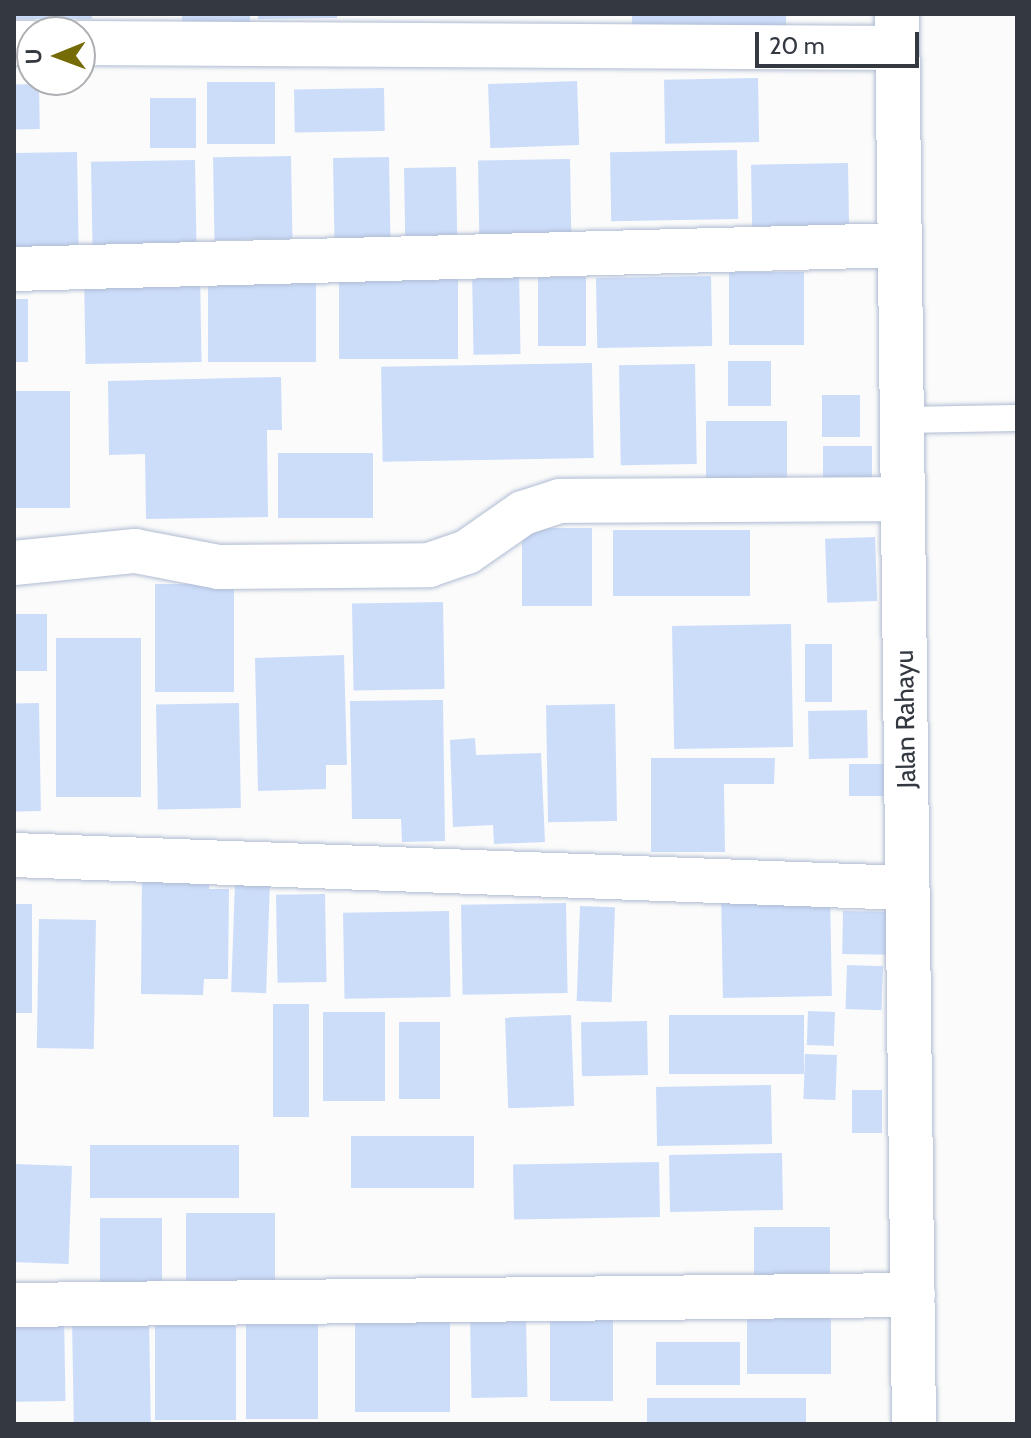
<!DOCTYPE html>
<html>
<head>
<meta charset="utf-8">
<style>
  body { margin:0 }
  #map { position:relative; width:1031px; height:1438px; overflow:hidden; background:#fbfbfb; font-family:Cabin,sans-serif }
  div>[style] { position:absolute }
  .building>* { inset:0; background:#ccddfa; transform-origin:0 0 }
  .roads { filter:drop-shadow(0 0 2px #b0bcd2) drop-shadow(0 0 2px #b0bcd2) }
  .service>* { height:26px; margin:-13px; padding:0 13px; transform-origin:13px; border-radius:13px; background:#fff }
  .minor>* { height:44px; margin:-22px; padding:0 22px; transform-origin:22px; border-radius:22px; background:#fff }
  span { translate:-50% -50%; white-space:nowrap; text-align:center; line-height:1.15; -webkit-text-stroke:7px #fff; paint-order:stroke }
  .street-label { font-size:26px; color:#333841 }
  .frame { position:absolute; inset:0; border:16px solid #333841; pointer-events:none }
  .north { position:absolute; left:16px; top:16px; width:80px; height:80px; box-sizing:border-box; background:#fff; border:2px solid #adafb3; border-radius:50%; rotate:269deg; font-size:22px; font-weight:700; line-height:32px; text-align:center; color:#333841 }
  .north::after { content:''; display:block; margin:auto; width:28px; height:36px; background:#766c07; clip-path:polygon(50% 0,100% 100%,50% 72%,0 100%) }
  .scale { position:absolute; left:755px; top:32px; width:164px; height:36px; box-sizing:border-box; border:4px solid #333841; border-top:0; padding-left:10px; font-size:24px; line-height:28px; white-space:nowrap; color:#333841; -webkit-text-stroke:6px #fff; paint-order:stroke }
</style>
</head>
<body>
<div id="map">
  <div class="building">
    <i style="left:14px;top:14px;width:78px;height:5px"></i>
    <i style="left:182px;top:14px;width:68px;height:10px"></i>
    <i style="clip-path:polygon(258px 14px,337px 14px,337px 18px,258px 19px)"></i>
    <i style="left:632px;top:14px;width:154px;height:23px"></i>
    <i style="left:758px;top:78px;width:64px;height:94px;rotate:89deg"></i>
    <i style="left:577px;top:81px;width:64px;height:89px;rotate:88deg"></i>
    <i style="left:207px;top:82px;width:68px;height:62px"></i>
    <i style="left:39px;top:84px;width:45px;height:25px;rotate:89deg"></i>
    <i style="left:384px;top:88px;width:43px;height:90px;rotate:89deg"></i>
    <i style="left:150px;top:98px;width:46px;height:50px"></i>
    <i style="left:737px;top:150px;width:69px;height:127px;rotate:89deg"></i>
    <i style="left:77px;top:152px;width:99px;height:63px;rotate:89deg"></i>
    <i style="left:291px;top:156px;width:83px;height:78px;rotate:89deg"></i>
    <i style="left:389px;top:157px;width:84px;height:56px;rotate:89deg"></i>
    <i style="left:570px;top:159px;width:75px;height:92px;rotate:89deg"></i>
    <i style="left:195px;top:160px;width:86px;height:104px;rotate:89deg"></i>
    <i style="left:848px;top:163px;width:73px;height:97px;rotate:89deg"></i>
    <i style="left:456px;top:167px;width:69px;height:52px;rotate:89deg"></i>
    <i style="left:458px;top:268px;width:91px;height:119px;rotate:90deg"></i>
    <i style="left:519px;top:268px;width:86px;height:47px;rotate:89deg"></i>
    <i style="left:729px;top:272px;width:75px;height:73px"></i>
    <i style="left:200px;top:273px;width:89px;height:116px;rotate:89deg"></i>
    <i style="left:316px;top:275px;width:87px;height:108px;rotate:90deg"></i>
    <i style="left:711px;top:276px;width:70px;height:115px;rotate:89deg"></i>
    <i style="left:538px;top:277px;width:48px;height:69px"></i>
    <i style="left:14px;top:299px;width:14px;height:63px"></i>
    <i style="left:728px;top:361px;width:43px;height:45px"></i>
    <i style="left:592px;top:363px;width:95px;height:211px;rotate:89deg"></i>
    <i style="left:695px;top:364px;width:100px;height:76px;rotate:89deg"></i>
    <i style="clip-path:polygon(281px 377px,282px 430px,267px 430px,268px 517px,146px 519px,145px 454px,109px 455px,108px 381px)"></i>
    <i style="left:14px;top:391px;width:56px;height:117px"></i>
    <i style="left:822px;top:395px;width:38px;height:42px"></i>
    <i style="left:706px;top:421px;width:81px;height:64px"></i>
    <i style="left:823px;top:446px;width:49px;height:38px"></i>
    <i style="left:278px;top:453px;width:95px;height:65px"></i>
    <i style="left:522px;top:528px;width:70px;height:78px"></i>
    <i style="left:613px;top:530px;width:137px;height:66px"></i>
    <i style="left:875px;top:537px;width:64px;height:50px;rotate:88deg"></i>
    <i style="left:234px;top:584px;width:108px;height:79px;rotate:90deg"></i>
    <i style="left:443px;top:602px;width:87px;height:91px;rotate:89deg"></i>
    <i style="left:14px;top:614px;width:33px;height:57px"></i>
    <i style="left:791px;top:624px;width:123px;height:119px;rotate:89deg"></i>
    <i style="left:56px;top:638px;width:85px;height:159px"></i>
    <i style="left:805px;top:644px;width:27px;height:58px"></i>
    <i style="clip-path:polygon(344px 655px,347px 765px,326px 765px,326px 789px,258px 791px,255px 658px)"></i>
    <i style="clip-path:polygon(443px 700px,445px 841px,402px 842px,401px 819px,352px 819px,350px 701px)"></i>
    <i style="left:39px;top:703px;width:108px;height:25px;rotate:89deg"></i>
    <i style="left:239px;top:703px;width:105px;height:83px;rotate:89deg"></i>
    <i style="left:615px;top:704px;width:117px;height:69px;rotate:89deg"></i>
    <i style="left:867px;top:710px;width:48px;height:59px;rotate:89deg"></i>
    <i style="clip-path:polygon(475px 738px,476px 755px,541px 753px,545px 842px,494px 844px,493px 825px,453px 827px,450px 740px)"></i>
    <i style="clip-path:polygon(651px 758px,775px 758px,774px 784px,724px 784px,725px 852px,651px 852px)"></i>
    <i style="left:849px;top:764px;width:51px;height:32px"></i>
    <i style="clip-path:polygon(142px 872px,209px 873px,209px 889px,229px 889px,228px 979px,204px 979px,203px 995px,141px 994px)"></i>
    <i style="left:235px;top:881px;width:35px;height:111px;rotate:2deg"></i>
    <i style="left:830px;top:888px;width:108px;height:109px;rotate:89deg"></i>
    <i style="left:325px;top:894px;width:88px;height:49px;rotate:89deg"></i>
    <i style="left:566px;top:903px;width:90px;height:105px;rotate:89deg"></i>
    <i style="left:14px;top:904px;width:18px;height:109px"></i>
    <i style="left:580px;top:906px;width:35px;height:95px;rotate:2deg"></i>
    <i style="left:449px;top:911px;width:86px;height:106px;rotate:89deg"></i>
    <i style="left:843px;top:911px;width:50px;height:43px;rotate:1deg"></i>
    <i style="left:39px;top:919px;width:57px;height:129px;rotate:1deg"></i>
    <i style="left:847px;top:965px;width:36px;height:44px;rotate:2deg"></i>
    <i style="left:273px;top:1004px;width:36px;height:113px"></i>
    <i style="left:808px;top:1011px;width:27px;height:34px;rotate:2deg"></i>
    <i style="left:323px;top:1012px;width:62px;height:89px"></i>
    <i style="left:571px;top:1015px;width:91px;height:66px;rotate:88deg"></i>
    <i style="left:804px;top:1015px;width:59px;height:135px;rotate:90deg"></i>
    <i style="left:647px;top:1021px;width:54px;height:66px;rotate:89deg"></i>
    <i style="left:399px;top:1022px;width:41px;height:77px"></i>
    <i style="left:805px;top:1054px;width:32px;height:45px;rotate:2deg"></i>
    <i style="left:771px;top:1085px;width:59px;height:115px;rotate:89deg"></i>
    <i style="left:852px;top:1090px;width:30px;height:43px"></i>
    <i style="left:474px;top:1136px;width:52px;height:123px;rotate:90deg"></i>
    <i style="left:239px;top:1145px;width:53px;height:149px;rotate:90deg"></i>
    <i style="left:782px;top:1153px;width:57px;height:113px;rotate:89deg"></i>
    <i style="left:659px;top:1162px;width:55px;height:146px;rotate:89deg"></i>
    <i style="left:14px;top:1164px;width:58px;height:98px;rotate:2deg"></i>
    <i style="left:186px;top:1213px;width:89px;height:79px"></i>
    <i style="left:100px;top:1218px;width:62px;height:69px"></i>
    <i style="left:754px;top:1227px;width:76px;height:54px"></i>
    <i style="left:355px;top:1309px;width:95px;height:103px"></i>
    <i style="left:64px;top:1314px;width:87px;height:50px;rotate:89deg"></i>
    <i style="left:747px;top:1314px;width:84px;height:60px"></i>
    <i style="left:526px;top:1315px;width:82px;height:56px;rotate:89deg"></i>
    <i style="left:550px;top:1315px;width:63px;height:86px"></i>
    <i style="left:149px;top:1319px;width:103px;height:77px;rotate:89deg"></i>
    <i style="left:155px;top:1319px;width:81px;height:101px"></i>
    <i style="left:246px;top:1321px;width:72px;height:98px"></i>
    <i style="left:656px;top:1342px;width:84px;height:43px"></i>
    <i style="left:806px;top:1398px;width:26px;height:159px;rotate:90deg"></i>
  </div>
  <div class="roads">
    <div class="service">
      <i style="left:901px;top:420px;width:116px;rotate:-1deg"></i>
    </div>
    <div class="minor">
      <i style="left:897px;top:14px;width:1410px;rotate:89.31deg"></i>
      <i style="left:14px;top:43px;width:18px"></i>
      <i style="left:80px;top:43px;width:817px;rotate:0.35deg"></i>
      <i style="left:14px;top:269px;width:885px;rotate:-1.55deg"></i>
      <i style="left:14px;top:563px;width:122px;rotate:-5.7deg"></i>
      <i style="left:135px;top:551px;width:86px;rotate:10.8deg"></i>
      <i style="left:219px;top:567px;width:210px;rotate:-0.5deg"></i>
      <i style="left:429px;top:565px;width:40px;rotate:-18.9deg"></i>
      <i style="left:467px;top:552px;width:68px;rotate:-34.9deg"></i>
      <i style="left:523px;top:513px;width:39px;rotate:-18deg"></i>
      <i style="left:560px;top:501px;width:340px;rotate:-0.3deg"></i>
      <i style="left:14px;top:855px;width:894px;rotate:2.12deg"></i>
      <i style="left:14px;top:1305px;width:899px;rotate:-0.64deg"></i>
    </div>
  </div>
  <div class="street-label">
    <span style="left:906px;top:719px;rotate:-91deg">Jalan Rahayu</span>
  </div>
  <div class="frame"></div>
  <div class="north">U</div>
  <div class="scale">20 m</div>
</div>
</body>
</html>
